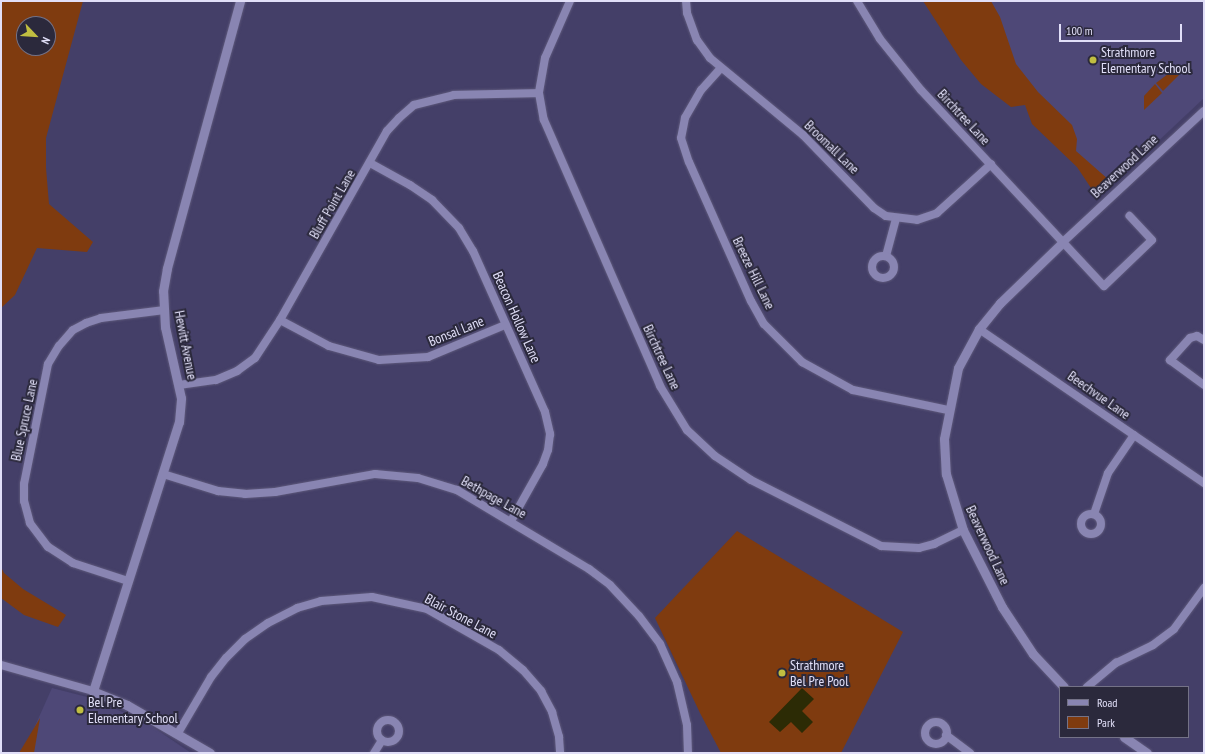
<!DOCTYPE html>
<html>
<head>
<meta charset="utf-8">
<style>
  body { margin:0 }
  #map { position:relative; width:1205px; height:754px; overflow:hidden; background:#443f68; font-family:"PT Sans Narrow",sans-serif }
  div>[style] { position:absolute }
  .built>* { inset:0; background:#4e4877 }
  .green>* { inset:0; background:#7f3b0f }
  .water>* { inset:0; background:#2c2b05 }
  .roads { filter:drop-shadow(0 0 1px #5e597b) drop-shadow(0 0 1px #5e597b) }
  .minor>* { height:8px; margin:-4px; padding:0 4px; transform-origin:4px; border-radius:4px; background:#8985b2 }
  .minor>.ring { margin:-4px; padding:0; box-sizing:content-box; background:none; border:8px solid #8985b2; border-radius:50% }
  .tertiary>* { height:9px; margin:-4.5px; padding:0 4.5px; transform-origin:4.5px; border-radius:4.5px; background:#8985b2 }
  .dots>* { width:11px; height:11px; translate:-50% -50%; box-sizing:border-box; border:2px solid #2b293c; border-radius:50% }
  span { translate:-50% -50%; white-space:nowrap; text-align:center; line-height:1.15; -webkit-text-stroke:4px #2b293c; paint-order:stroke }
  .poi-label { font-size:14px; color:#e1dff8 }
  .left { translate:0 -50%; text-align:left }
  .street-label { font-size:14px; color:#e1dff8 }
  .frame { position:absolute; inset:0; border:2px solid #e1dff8; pointer-events:none }
  .legend { position:absolute; left:1059px; top:686px; width:130px; height:52px; box-sizing:border-box; background:#2b293c; border:1px solid #747287; margin:0; padding:5px 7px; list-style:none; font-size:12px; color:#e1dff8 }
  .legend li { display:flex; align-items:center; gap:8px; height:20px }
  .legend b { width:20px; border:1px solid #747287 }
  .north { position:absolute; left:16px; top:16px; width:40px; height:40px; box-sizing:border-box; background:#2b293c; border:1px solid #747287; border-radius:50%; rotate:115deg; font-size:11px; font-weight:700; line-height:16px; text-align:center; color:#e1dff8 }
  .north::after { content:''; display:block; margin:auto; width:14px; height:18px; background:#c0be41; clip-path:polygon(50% 0,100% 100%,50% 72%,0 100%) }
  .scale { position:absolute; left:1059px; top:24px; width:123px; height:18px; box-sizing:border-box; border:2px solid #e1dff8; border-top:0; padding-left:5px; font-size:12px; line-height:14px; white-space:nowrap; color:#e1dff8; -webkit-text-stroke:3px #2b293c; paint-order:stroke }
</style>
</head>
<body>
<div id="map">
  <div class="built">
    <i style="clip-path:polygon(943px 1px,1204px 1px,1204px 98px,1105px 191px,947px 22px)"></i>
    <i style="clip-path:polygon(52px 688px,91px 698px,147px 723px,191px 753px,23px 753px)"></i>
  </div>
  <div class="green">
    <i style="clip-path:polygon(evenodd,1px 1px,83px 1px,46px 138px,46px 168px,49px 204px,93px 242px,87px 252px,37px 248px,15px 295px,1px 308px,1px 1px,24px 24px,48px 24px,48px 48px,24px 48px,24px 24px)"></i>
    <i style="clip-path:polygon(923px 1px,991px 1px,1000px 17px,1016px 64px,1038px 92px,1072px 125px,1077px 139px,1076px 151px,1109px 180px,1093px 191px,1077px 167px,1032px 124px,1025px 105px,1011px 107px,981px 84px,961px 60px)"></i>
    <i style="clip-path:polygon(1168px 74px,1179px 75px,1163px 91px,1156px 83px)"></i>
    <i style="clip-path:polygon(1155px 84px,1162px 93px,1144px 110px,1144px 96px)"></i>
    <i style="clip-path:polygon(737px 531px,903px 632px,841px 753px,721px 753px,700px 713px,655px 618px)"></i>
    <i style="clip-path:polygon(1px 567px,4px 573px,23px 589px,66px 615px,58px 627px,24px 615px,1px 598px)"></i>
    <i style="clip-path:polygon(40px 718px,34px 753px,19px 753px)"></i>
  </div>
  <div class="water">
    <i style="clip-path:polygon(802px 688px,814px 699px,802px 711px,813px 722px,802px 733px,791px 722px,780px 732px,769px 722px)"></i>
  </div>
  <div class="roads">
    <div class="minor">
      <i style="left:570px;top:1px;width:62px;rotate:113.7deg"></i>
      <i style="left:545px;top:58px;width:36px;rotate:100deg"></i>
      <i style="left:539px;top:93px;width:27px;rotate:80deg"></i>
      <i style="left:544px;top:120px;width:290px;rotate:66.4deg"></i>
      <i style="left:660px;top:386px;width:52px;rotate:58.5deg"></i>
      <i style="left:687px;top:430px;width:38px;rotate:43deg"></i>
      <i style="left:715px;top:456px;width:43px;rotate:33.7deg"></i>
      <i style="left:751px;top:480px;width:146px;rotate:26.9deg"></i>
      <i style="left:881px;top:546px;width:38px;rotate:3deg"></i>
      <i style="left:919px;top:548px;width:16px;rotate:-15deg"></i>
      <i style="left:934px;top:544px;width:32px;rotate:-26deg"></i>
      <i style="left:686px;top:1px;width:12px;rotate:85deg"></i>
      <i style="left:687px;top:13px;width:29px;rotate:70deg"></i>
      <i style="left:697px;top:40px;width:22px;rotate:54deg"></i>
      <i style="left:710px;top:58px;width:121px;rotate:39.6deg"></i>
      <i style="left:803px;top:135px;width:102px;rotate:45.8deg"></i>
      <i style="left:874px;top:208px;width:14px;rotate:34deg"></i>
      <i style="left:886px;top:216px;width:31px;rotate:7deg"></i>
      <i style="left:917px;top:220px;width:21px;rotate:-19deg"></i>
      <i style="left:937px;top:213px;width:73px;rotate:-42.2deg"></i>
      <i style="left:857px;top:1px;width:44px;rotate:58.8deg"></i>
      <i style="left:880px;top:39px;width:65px;rotate:51.2deg"></i>
      <i style="left:921px;top:90px;width:268px;rotate:47deg"></i>
      <i style="left:1104px;top:286px;width:66px;rotate:-43.8deg"></i>
      <i style="left:1152px;top:240px;width:33px;rotate:-133deg"></i>
      <i style="left:720px;top:69px;width:28px;rotate:132deg"></i>
      <i style="left:701px;top:90px;width:32px;rotate:120deg"></i>
      <i style="left:685px;top:118px;width:20px;rotate:101deg"></i>
      <i style="left:681px;top:138px;width:25px;rotate:72deg"></i>
      <i style="left:689px;top:162px;width:152px;rotate:66deg"></i>
      <i style="left:751px;top:301px;width:26px;rotate:61deg"></i>
      <i style="left:764px;top:324px;width:54px;rotate:45deg"></i>
      <i style="left:802px;top:362px;width:58px;rotate:28.8deg"></i>
      <i style="left:853px;top:390px;width:97px;rotate:11.9deg"></i>
      <i style="left:370px;top:163px;width:46px;rotate:28.8deg"></i>
      <i style="left:410px;top:185px;width:27px;rotate:34deg"></i>
      <i style="left:432px;top:200px;width:39px;rotate:46deg"></i>
      <i style="left:459px;top:228px;width:27px;rotate:59deg"></i>
      <i style="left:473px;top:251px;width:176px;rotate:65.9deg"></i>
      <i style="left:545px;top:412px;width:23px;rotate:77deg"></i>
      <i style="left:550px;top:434px;width:16px;rotate:97deg"></i>
      <i style="left:548px;top:450px;width:15px;rotate:110deg"></i>
      <i style="left:543px;top:464px;width:65px;rotate:119.3deg"></i>
      <i style="left:1063px;top:242px;width:192px;rotate:-42.9deg"></i>
      <i style="left:886px;top:256px;width:38px;rotate:-75deg"></i>
      <i class="ring" style="left:872px;top:256px;width:14px;height:14px"></i>
      <i style="left:280px;top:320px;width:55px;rotate:28deg"></i>
      <i style="left:329px;top:346px;width:52px;rotate:15.6deg"></i>
      <i style="left:379px;top:360px;width:49px;rotate:-3.5deg"></i>
      <i style="left:428px;top:357px;width:83px;rotate:-22.6deg"></i>
      <i style="left:979px;top:329px;width:273px;rotate:34.4deg"></i>
      <i style="left:1204px;top:340px;width:8px;rotate:-150deg"></i>
      <i style="left:1197px;top:336px;width:7px;rotate:164deg"></i>
      <i style="left:1190px;top:338px;width:30px;rotate:132deg"></i>
      <i style="left:1170px;top:360px;width:42px;rotate:36.3deg"></i>
      <i style="left:179px;top:385px;width:37px;rotate:-8deg"></i>
      <i style="left:216px;top:380px;width:23px;rotate:-23deg"></i>
      <i style="left:237px;top:371px;width:22px;rotate:-36deg"></i>
      <i style="left:255px;top:358px;width:45px;rotate:-56.7deg"></i>
      <i style="left:280px;top:320px;width:217px;rotate:-60.5deg"></i>
      <i style="left:387px;top:131px;width:18px;rotate:-47deg"></i>
      <i style="left:399px;top:118px;width:20px;rotate:-41deg"></i>
      <i style="left:414px;top:105px;width:41px;rotate:-14deg"></i>
      <i style="left:454px;top:95px;width:85px;rotate:-1.3deg"></i>
      <i style="left:163px;top:474px;width:58px;rotate:17.2deg"></i>
      <i style="left:218px;top:491px;width:27px;rotate:6deg"></i>
      <i style="left:245px;top:494px;width:30px;rotate:-4deg"></i>
      <i style="left:275px;top:492px;width:102px;rotate:-10.2deg"></i>
      <i style="left:375px;top:474px;width:43px;rotate:5.3deg"></i>
      <i style="left:418px;top:478px;width:41px;rotate:17.1deg"></i>
      <i style="left:457px;top:490px;width:154px;rotate:30.9deg"></i>
      <i style="left:589px;top:569px;width:26px;rotate:37deg"></i>
      <i style="left:610px;top:585px;width:42px;rotate:46.9deg"></i>
      <i style="left:639px;top:616px;width:35px;rotate:53deg"></i>
      <i style="left:660px;top:644px;width:42px;rotate:65.9deg"></i>
      <i style="left:677px;top:682px;width:44px;rotate:76.9deg"></i>
      <i style="left:687px;top:725px;width:28px;rotate:88deg"></i>
      <i class="ring" style="left:1081px;top:514px;width:12px;height:12px"></i>
      <i style="left:1094px;top:514px;width:43px;rotate:-71.1deg"></i>
      <i style="left:1108px;top:473px;width:46px;rotate:-55.6deg"></i>
      <i style="left:128px;top:581px;width:58px;rotate:-161.9deg"></i>
      <i style="left:73px;top:563px;width:30px;rotate:-147deg"></i>
      <i style="left:48px;top:547px;width:30px;rotate:-127deg"></i>
      <i style="left:30px;top:523px;width:23px;rotate:-105deg"></i>
      <i style="left:24px;top:501px;width:17px;rotate:-90deg"></i>
      <i style="left:24px;top:484px;width:122px;rotate:-78.7deg"></i>
      <i style="left:48px;top:364px;width:21px;rotate:-59deg"></i>
      <i style="left:59px;top:346px;width:21px;rotate:-49deg"></i>
      <i style="left:73px;top:330px;width:15px;rotate:-28deg"></i>
      <i style="left:86px;top:323px;width:16px;rotate:-18deg"></i>
      <i style="left:101px;top:318px;width:64px;rotate:-7.2deg"></i>
      <i style="left:1px;top:665px;width:96px;rotate:15.8deg"></i>
      <i style="left:1087px;top:687px;width:38px;rotate:-40deg"></i>
      <i style="left:1116px;top:663px;width:41px;rotate:-25.9deg"></i>
      <i style="left:1153px;top:645px;width:26px;rotate:-37deg"></i>
      <i style="left:1174px;top:629px;width:51px;rotate:-53.8deg"></i>
      <i class="ring" style="left:377px;top:720px;width:14px;height:14px"></i>
      <i class="ring" style="left:925px;top:722px;width:14px;height:14px"></i>
      <i style="left:178px;top:733px;width:65px;rotate:-59.5deg"></i>
      <i style="left:211px;top:677px;width:24px;rotate:-52deg"></i>
      <i style="left:226px;top:658px;width:27px;rotate:-45deg"></i>
      <i style="left:245px;top:639px;width:28px;rotate:-35deg"></i>
      <i style="left:268px;top:623px;width:33px;rotate:-27deg"></i>
      <i style="left:297px;top:608px;width:25px;rotate:-16deg"></i>
      <i style="left:321px;top:601px;width:51px;rotate:-4.5deg"></i>
      <i style="left:372px;top:597px;width:56px;rotate:12.3deg"></i>
      <i style="left:427px;top:609px;width:83px;rotate:29.7deg"></i>
      <i style="left:499px;top:650px;width:31px;rotate:40deg"></i>
      <i style="left:523px;top:670px;width:28px;rotate:49deg"></i>
      <i style="left:541px;top:691px;width:24px;rotate:62deg"></i>
      <i style="left:552px;top:712px;width:26px;rotate:74deg"></i>
      <i style="left:559px;top:737px;width:16px;rotate:86deg"></i>
      <i style="left:946px;top:735px;width:30px;rotate:37deg"></i>
      <i style="left:374px;top:753px;width:15px;rotate:-58deg"></i>
    </div>
    <div class="tertiary">
      <i style="left:1063px;top:242px;width:88px;rotate:135.9deg"></i>
      <i style="left:1000px;top:303px;width:33px;rotate:129deg"></i>
      <i style="left:979px;top:329px;width:44px;rotate:118.3deg"></i>
      <i style="left:958px;top:368px;width:72px;rotate:101.2deg"></i>
      <i style="left:944px;top:439px;width:35px;rotate:87deg"></i>
      <i style="left:946px;top:474px;width:59px;rotate:73.1deg"></i>
      <i style="left:963px;top:530px;width:86px;rotate:63.1deg"></i>
      <i style="left:1002px;top:607px;width:56px;rotate:56.6deg"></i>
      <i style="left:1033px;top:654px;width:45px;rotate:46.8deg"></i>
      <i style="left:1124px;top:737px;width:28px;rotate:35deg"></i>
      <i style="left:210px;top:753px;width:96px;rotate:-150deg"></i>
      <i style="left:127px;top:705px;width:37px;rotate:-158deg"></i>
      <i style="left:93px;top:691px;width:282px;rotate:-72.3deg"></i>
      <i style="left:179px;top:422px;width:24px;rotate:-85deg"></i>
      <i style="left:181px;top:398px;width:73px;rotate:-102.7deg"></i>
      <i style="left:165px;top:327px;width:36px;rotate:-93deg"></i>
      <i style="left:163px;top:291px;width:23px;rotate:-80deg"></i>
      <i style="left:167px;top:268px;width:277px;rotate:-74.7deg"></i>
    </div>
  </div>
  <div class="dots">
    <i style="left:1093px;top:60px;background:#c0be41"></i>
    <i style="left:782px;top:673px;background:#c0be41"></i>
    <i style="left:80px;top:710px;background:#c0be41"></i>
  </div>
  <div class="poi-label">
    <span class="left" style="left:1101px;top:60px">Strathmore<br>Elementary School</span>
    <span class="left" style="left:790px;top:673px">Strathmore<br>Bel Pre Pool</span>
    <span class="left" style="left:88px;top:710px">Bel Pre<br>Elementary School</span>
  </div>
  <div class="street-label">
    <span style="left:964px;top:117px;rotate:47deg">Birchtree Lane</span>
    <span style="left:832px;top:147px;rotate:44deg">Broomall Lane</span>
    <span style="left:1124px;top:166px;rotate:-43deg">Beaverwood Lane</span>
    <span style="left:332px;top:204px;rotate:-60deg">Bluff Point Lane</span>
    <span style="left:754px;top:273px;rotate:64deg">Breeze Hill Lane</span>
    <span style="left:517px;top:317px;rotate:66deg">Beacon Hollow Lane</span>
    <span style="left:456px;top:331px;rotate:-22deg">Bonsal Lane</span>
    <span style="left:186px;top:345px;rotate:79deg">Hewitt Avenue</span>
    <span style="left:662px;top:357px;rotate:65deg">Birchtree Lane</span>
    <span style="left:1099px;top:395px;rotate:35deg">Beechvue Lane</span>
    <span style="left:24px;top:420px;rotate:-78deg">Blue Spruce Lane</span>
    <span style="left:494px;top:497px;rotate:29deg">Bethpage Lane</span>
    <span style="left:988px;top:545px;rotate:65deg">Beaverwood Lane</span>
    <span style="left:461px;top:616px;rotate:28deg">Blair Stone Lane</span>
  </div>
  <div class="frame"></div>
  <ul class="legend">
  <li><b style="height:5px;background:#8985b2"></b>Road</li>
  <li><b style="height:11px;background:#7f3b0f"></b>Park</li>
  </ul>
  <div class="north">N</div>
  <div class="scale">100 m</div>
</div>
</body>
</html>
